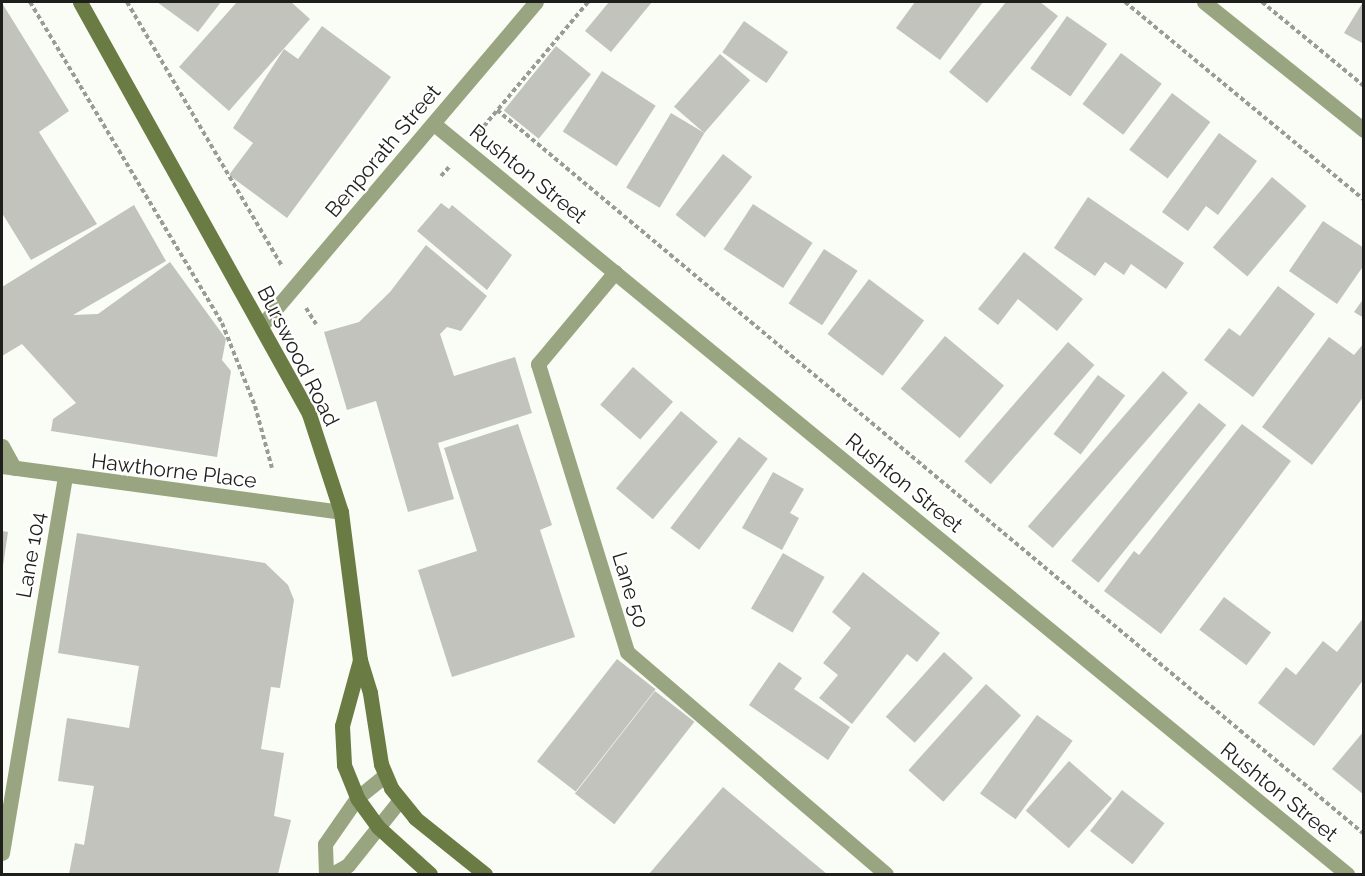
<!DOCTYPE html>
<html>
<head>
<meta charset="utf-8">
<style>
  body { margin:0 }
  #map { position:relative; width:1365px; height:876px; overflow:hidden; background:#fafdf5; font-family:Raleway,sans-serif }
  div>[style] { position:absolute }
  .building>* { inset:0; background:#c1c3bc; transform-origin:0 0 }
  .path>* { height:4px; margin-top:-2px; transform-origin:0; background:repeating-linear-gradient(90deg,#999b96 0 4.5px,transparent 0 7.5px) }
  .service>* { height:15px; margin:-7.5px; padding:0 7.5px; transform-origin:7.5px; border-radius:7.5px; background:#99a580 }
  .minor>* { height:15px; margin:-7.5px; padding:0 7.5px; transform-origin:7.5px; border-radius:7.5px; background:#99a580 }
  .secondary>* { height:15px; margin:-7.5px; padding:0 7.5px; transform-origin:7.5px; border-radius:7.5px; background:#6b7b44 }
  span { translate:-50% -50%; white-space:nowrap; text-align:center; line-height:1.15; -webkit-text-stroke:4.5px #fff; paint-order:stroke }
  .street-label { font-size:21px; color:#1e1f1c }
  .frame { position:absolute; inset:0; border:3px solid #1e1f1c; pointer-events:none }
</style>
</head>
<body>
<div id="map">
  <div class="building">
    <i style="clip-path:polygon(157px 2px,221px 2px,198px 32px)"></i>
    <i style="clip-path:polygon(237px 2px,291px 2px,310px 19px,229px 111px,179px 67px)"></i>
    <i style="clip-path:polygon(609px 2px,652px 2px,611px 52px,585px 31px)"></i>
    <i style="clip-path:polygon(915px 2px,983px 2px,940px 60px,896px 28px)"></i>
    <i style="clip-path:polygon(1006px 2px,1040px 2px,1058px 16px,987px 103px,949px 72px)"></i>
    <i style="clip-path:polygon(1363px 2px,1364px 2px,1364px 44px,1344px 33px)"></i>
    <i style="clip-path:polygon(2px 3px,69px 111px,39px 132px,97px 224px,31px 260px,2px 213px)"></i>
    <i style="left:1067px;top:16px;width:49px;height:64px;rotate:35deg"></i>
    <i style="left:744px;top:21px;width:54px;height:38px;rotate:35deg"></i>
    <i style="clip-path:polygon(322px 26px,391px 77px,287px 218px,229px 175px,253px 143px,233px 128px,284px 49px,298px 59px)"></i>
    <i style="left:556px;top:46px;width:45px;height:83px;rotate:39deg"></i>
    <i style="left:1121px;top:53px;width:51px;height:64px;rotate:37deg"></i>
    <i style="left:720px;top:54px;width:40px;height:70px;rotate:41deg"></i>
    <i style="left:602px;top:71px;width:64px;height:72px;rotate:33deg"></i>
    <i style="left:1172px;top:93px;width:48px;height:71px;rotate:37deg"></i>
    <i style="left:671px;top:113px;width:39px;height:87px;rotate:31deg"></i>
    <i style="clip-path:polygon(1219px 133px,1257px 161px,1218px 215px,1206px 206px,1188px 231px,1162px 212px)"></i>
    <i style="left:723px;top:154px;width:37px;height:77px;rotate:38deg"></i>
    <i style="left:1272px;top:177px;width:45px;height:92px;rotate:40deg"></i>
    <i style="clip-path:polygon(1088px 197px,1184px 263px,1166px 289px,1131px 264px,1124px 275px,1105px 262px,1095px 276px,1054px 248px)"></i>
    <i style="clip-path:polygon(441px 203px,449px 209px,452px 205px,512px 255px,487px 290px,417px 231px)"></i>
    <i style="left:753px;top:204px;width:71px;height:54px;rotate:33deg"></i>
    <i style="clip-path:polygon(134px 205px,166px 261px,73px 315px,98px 314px,170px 262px,226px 339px,222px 360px,231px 371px,217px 457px,51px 431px,53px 419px,76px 403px,22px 344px,2px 356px,2px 287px)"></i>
    <i style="clip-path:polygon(1323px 221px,1364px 248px,1364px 265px,1337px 304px,1289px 271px)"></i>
    <i style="clip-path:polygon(426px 245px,487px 296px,461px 331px,447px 327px,440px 334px,454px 376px,515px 357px,532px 413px,438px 443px,454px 499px,408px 512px,376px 401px,347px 410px,324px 332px,359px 322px,390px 292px)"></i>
    <i style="left:824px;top:249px;width:40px;height:65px;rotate:33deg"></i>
    <i style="clip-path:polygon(1024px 252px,1083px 299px,1057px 331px,1018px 299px,998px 325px,978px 309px)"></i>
    <i style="left:869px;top:279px;width:69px;height:69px;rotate:37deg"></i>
    <i style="clip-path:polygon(1278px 286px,1315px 314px,1253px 397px,1204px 360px,1229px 328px,1240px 336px)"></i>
    <i style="clip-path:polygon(1364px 298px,1364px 318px,1354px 312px)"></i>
    <i style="left:945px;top:336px;width:77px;height:69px;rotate:40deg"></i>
    <i style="clip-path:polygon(1329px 337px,1354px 355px,1364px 343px,1364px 396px,1312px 465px,1262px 427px)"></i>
    <i style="left:1068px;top:342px;width:35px;height:158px;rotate:41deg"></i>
    <i style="left:633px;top:367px;width:53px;height:50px;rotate:41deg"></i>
    <i style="left:1163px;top:371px;width:33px;height:206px;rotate:41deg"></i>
    <i style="left:1098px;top:375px;width:34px;height:74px;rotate:37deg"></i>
    <i style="left:1199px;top:403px;width:35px;height:203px;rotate:39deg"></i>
    <i style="left:681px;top:411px;width:48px;height:101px;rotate:40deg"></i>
    <i style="clip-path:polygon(518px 424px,552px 525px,540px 530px,575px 637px,452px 677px,418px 570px,477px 551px,444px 448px)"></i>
    <i style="clip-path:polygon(1242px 424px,1291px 461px,1161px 634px,1104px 591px,1134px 551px,1139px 555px)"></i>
    <i style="left:739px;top:437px;width:36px;height:114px;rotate:37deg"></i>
    <i style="clip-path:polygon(773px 472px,804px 489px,790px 513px,799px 518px,782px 550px,742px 528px)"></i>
    <i style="clip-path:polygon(2px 531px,8px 532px,3px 566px,2px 566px)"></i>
    <i style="clip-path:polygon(77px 533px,265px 563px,288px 585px,294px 600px,280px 688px,271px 687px,261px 749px,284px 753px,274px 816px,291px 820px,278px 874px,69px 874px,75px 843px,84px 845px,94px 786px,58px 781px,67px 718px,129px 728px,139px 666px,58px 653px)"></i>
    <i style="left:783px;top:553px;width:48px;height:64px;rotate:30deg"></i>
    <i style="clip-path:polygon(863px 572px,940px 633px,917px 662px,907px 654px,852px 724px,819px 698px,838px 675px,823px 663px,851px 628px,832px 612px)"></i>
    <i style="left:1224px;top:597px;width:59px;height:41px;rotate:37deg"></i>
    <i style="clip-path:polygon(1364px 617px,1364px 679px,1314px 746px,1258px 703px,1286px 667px,1296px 675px,1323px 641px,1337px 652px)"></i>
    <i style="left:944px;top:652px;width:39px;height:87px;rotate:42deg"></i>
    <i style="left:617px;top:659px;width:49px;height:130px;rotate:38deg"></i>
    <i style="clip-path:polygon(779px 662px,802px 678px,794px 689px,850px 727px,828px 760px,749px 705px)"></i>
    <i style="left:986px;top:684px;width:47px;height:116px;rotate:42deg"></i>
    <i style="left:655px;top:691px;width:50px;height:130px;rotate:38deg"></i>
    <i style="left:1037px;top:715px;width:44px;height:97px;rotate:36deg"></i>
    <i style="clip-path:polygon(1364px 731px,1364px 795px,1332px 769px)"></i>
    <i style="left:1069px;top:761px;width:57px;height:66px;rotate:41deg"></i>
    <i style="clip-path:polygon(723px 787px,810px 860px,827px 874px,649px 874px)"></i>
    <i style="left:1122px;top:790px;width:54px;height:52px;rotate:38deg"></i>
  </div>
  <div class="path">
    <i style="left:30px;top:2px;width:374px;rotate:59.1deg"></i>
    <i style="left:222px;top:323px;width:89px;rotate:68.3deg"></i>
    <i style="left:255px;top:406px;width:64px;rotate:74.7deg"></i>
    <i style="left:127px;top:2px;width:305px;rotate:59.6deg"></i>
    <i style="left:1125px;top:2px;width:310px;rotate:39.6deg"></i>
    <i style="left:1262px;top:2px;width:132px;rotate:39.5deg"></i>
    <i style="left:497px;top:110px;width:1130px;rotate:39.86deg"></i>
    <i style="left:479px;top:132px;width:170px;rotate:-50deg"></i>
    <i style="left:441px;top:176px;width:12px;rotate:-48deg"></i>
    <i style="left:306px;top:308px;width:19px;rotate:58deg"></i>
  </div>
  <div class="service">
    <i style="left:615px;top:272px;width:120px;rotate:129.9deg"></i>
    <i style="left:538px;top:364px;width:301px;rotate:72.8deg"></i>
    <i style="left:627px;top:652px;width:341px;rotate:40.6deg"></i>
    <i style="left:2px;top:446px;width:25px;rotate:61deg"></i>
    <i style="left:2px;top:853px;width:380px;rotate:-80.5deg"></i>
  </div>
  <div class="minor">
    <i style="left:1204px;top:2px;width:205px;rotate:38.7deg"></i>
    <i style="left:434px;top:124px;width:1182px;rotate:39.4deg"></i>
    <i style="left:261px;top:326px;width:425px;rotate:-49.7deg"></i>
    <i style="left:2px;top:466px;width:342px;rotate:7.7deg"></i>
    <i style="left:326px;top:874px;width:30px;rotate:-92deg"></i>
    <i style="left:325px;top:844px;width:56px;rotate:-55.2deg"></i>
    <i style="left:357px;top:798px;width:36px;rotate:-39deg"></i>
    <i style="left:332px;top:874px;width:18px;rotate:-29deg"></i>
    <i style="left:348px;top:865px;width:82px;rotate:-51.4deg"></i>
  </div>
  <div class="secondary">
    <i style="left:80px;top:2px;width:471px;rotate:60.9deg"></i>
    <i style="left:309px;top:414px;width:103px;rotate:71.9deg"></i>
    <i style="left:341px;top:512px;width:149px;rotate:82.7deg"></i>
    <i style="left:360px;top:660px;width:68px;rotate:105.3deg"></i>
    <i style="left:342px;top:726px;width:39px;rotate:87deg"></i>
    <i style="left:344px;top:765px;width:35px;rotate:68deg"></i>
    <i style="left:357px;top:798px;width:36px;rotate:54deg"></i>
    <i style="left:378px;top:827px;width:70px;rotate:42.1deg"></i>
    <i style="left:360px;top:660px;width:34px;rotate:73deg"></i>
    <i style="left:370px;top:693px;width:72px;rotate:81.2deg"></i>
    <i style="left:381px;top:764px;width:26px;rotate:67deg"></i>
    <i style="left:391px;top:788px;width:38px;rotate:51deg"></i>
    <i style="left:415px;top:818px;width:90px;rotate:38.7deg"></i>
  </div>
  <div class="street-label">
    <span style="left:383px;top:151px;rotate:-50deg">Benporath Street</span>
    <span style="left:528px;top:174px;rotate:39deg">Rushton Street</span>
    <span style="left:298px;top:356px;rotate:63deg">Burswood Road</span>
    <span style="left:174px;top:471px;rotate:7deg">Hawthorne Place</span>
    <span style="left:904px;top:483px;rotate:39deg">Rushton Street</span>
    <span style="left:31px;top:555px;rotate:-80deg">Lane 104</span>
    <span style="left:630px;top:590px;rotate:73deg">Lane 50</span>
    <span style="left:1279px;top:792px;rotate:39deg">Rushton Street</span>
  </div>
  <div class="frame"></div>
</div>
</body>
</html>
